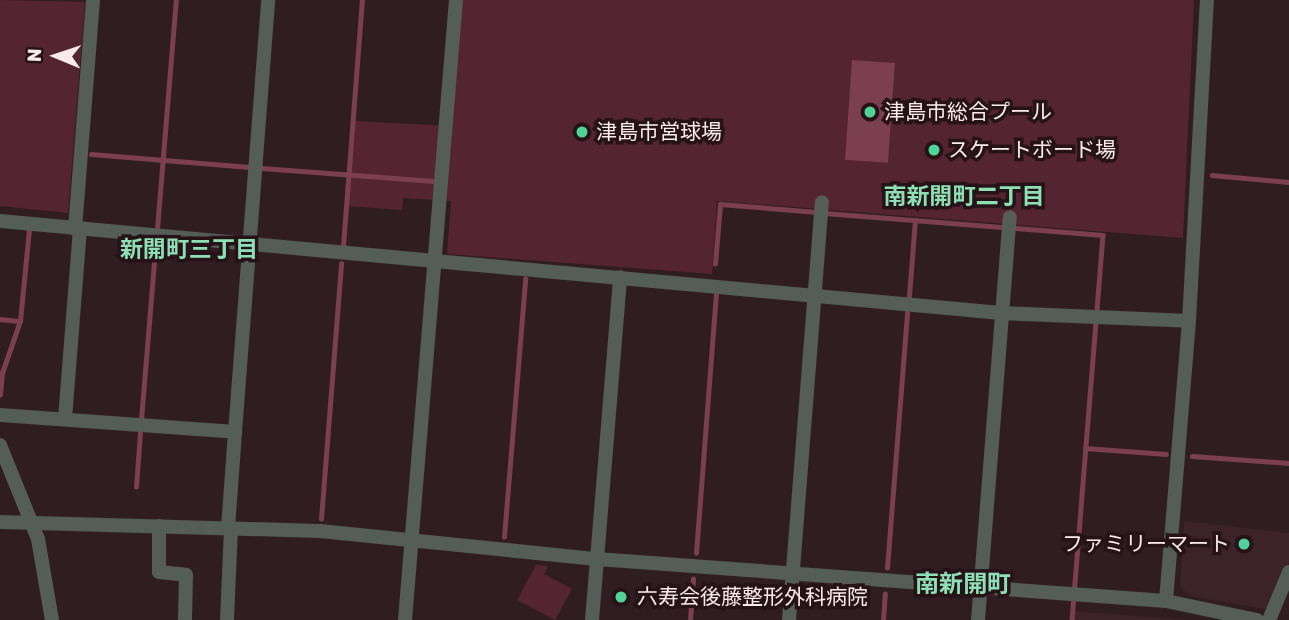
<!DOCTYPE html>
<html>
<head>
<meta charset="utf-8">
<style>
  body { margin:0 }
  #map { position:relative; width:1289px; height:620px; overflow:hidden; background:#301d21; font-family:Rubik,"Noto Sans JP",sans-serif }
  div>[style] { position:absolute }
  .built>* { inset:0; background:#3c2229 }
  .green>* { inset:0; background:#542432 }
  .water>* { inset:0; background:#7c3f50; transform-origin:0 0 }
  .stream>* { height:4.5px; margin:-2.25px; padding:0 2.25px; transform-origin:2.25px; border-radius:2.25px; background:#7c3f50 }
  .minor>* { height:14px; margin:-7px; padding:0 7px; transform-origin:7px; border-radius:7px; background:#545d58 }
  .dots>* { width:19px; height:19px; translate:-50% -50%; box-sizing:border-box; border:4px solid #261318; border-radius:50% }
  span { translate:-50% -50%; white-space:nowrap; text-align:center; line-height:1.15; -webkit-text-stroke:7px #261318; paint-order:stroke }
  .poi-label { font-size:21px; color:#f8eaed }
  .left { translate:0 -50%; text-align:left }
  .right { translate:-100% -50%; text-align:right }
  .neighbourhood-label { font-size:23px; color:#8ddfb5; font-weight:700 }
  .quarter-label { font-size:24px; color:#8ddfb5; font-weight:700 }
  .north { position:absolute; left:21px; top:21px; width:70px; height:70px; -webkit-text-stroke:5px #261318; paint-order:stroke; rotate:272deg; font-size:19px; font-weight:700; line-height:28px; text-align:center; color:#f8eaed }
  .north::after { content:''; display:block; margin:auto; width:24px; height:32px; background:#f8eaed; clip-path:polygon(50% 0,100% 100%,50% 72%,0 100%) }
</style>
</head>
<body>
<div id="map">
  <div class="built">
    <i style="clip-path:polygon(1184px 521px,1289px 533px,1289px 562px,1270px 610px,1189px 596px,1180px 586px)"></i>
    <i style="clip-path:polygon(1075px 611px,1187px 620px,1074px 620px)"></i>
  </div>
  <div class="green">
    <i style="clip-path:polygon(0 0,85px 2px,68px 213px,0 206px)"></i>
    <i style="clip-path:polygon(461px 0,1194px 0,1183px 238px,717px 201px,712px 274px,447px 254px,451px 201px,403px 198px,402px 210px,347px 206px,354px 121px,451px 126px)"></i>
    <i style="clip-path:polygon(536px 565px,548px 566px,544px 574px,572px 589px,555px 620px,517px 600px)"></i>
  </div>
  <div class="water">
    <i style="left:852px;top:60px;width:43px;height:100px;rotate:4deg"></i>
  </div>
  <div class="stream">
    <i style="left:91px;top:154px;width:159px;rotate:4.7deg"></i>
    <i style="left:262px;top:168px;width:172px;rotate:4.3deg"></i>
    <i style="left:1212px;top:175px;width:77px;rotate:5.2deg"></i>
    <i style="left:825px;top:213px;width:180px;rotate:4.5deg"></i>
    <i style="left:1016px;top:228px;width:87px;rotate:4.6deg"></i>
    <i style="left:1103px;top:235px;width:386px;rotate:94.6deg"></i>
    <i style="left:157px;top:229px;width:230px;rotate:-85.3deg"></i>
    <i style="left:343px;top:246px;width:247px;rotate:-85.6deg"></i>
    <i style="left:715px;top:264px;width:60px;rotate:-85.2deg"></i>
    <i style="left:720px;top:204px;width:97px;rotate:4.7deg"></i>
    <i style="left:909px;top:296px;width:76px;rotate:-85.5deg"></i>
    <i style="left:0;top:319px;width:20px;rotate:6deg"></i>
    <i style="left:0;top:395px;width:22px;rotate:-85deg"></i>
    <i style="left:2px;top:373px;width:55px;rotate:-70.9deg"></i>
    <i style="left:20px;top:321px;width:91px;rotate:-84.4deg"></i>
    <i style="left:141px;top:420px;width:173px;rotate:-85.3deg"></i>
    <i style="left:1085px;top:448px;width:81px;rotate:4.2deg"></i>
    <i style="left:1192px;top:456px;width:97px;rotate:4.1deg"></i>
    <i style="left:136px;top:487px;width:55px;rotate:-85.8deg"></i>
    <i style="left:321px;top:519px;width:256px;rotate:-85.5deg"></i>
    <i style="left:504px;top:537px;width:259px;rotate:-85.3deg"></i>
    <i style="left:696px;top:553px;width:259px;rotate:-85.6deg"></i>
    <i style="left:887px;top:568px;width:256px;rotate:-85.5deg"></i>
    <i style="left:690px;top:620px;width:41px;rotate:-85.8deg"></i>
    <i style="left:883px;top:620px;width:26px;rotate:-86deg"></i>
  </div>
  <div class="minor">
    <i style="left:0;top:221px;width:1005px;rotate:5.25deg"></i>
    <i style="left:1001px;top:313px;width:188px;rotate:2.4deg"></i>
    <i style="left:75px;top:229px;width:230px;rotate:-85.5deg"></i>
    <i style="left:0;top:415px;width:236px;rotate:4.1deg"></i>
    <i style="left:235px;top:432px;width:433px;rotate:-85.6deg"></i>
    <i style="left:65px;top:419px;width:190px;rotate:-85.5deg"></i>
    <i style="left:0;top:445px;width:101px;rotate:68deg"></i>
    <i style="left:38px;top:539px;width:82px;rotate:80.2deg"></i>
    <i style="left:0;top:522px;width:320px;rotate:1.6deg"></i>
    <i style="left:320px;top:531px;width:278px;rotate:5.8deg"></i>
    <i style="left:597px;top:559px;width:571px;rotate:4.22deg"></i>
    <i style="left:1166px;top:601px;width:93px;rotate:11.8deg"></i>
    <i style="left:159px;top:526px;width:46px;rotate:90deg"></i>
    <i style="left:159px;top:572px;width:27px;rotate:6deg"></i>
    <i style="left:186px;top:575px;width:45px;rotate:91.3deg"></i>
    <i style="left:228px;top:528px;width:96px;rotate:-85.8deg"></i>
    <i style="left:1166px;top:601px;width:281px;rotate:-85.3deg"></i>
    <i style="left:1189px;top:321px;width:322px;rotate:-86.8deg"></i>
    <i style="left:227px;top:620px;width:92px;rotate:-87.5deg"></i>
    <i style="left:405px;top:620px;width:622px;rotate:-85.3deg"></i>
    <i style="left:592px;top:620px;width:344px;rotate:-85.3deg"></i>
    <i style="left:789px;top:620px;width:419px;rotate:-85.5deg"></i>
    <i style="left:978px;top:620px;width:404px;rotate:-85.5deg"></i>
    <i style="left:1269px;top:620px;width:52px;rotate:-67.4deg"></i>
  </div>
  <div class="dots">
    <i style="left:870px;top:112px;background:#50d398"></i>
    <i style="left:582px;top:132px;background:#50d398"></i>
    <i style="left:934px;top:150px;background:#50d398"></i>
    <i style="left:1244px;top:544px;background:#50d398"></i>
    <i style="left:621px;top:597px;background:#50d398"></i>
  </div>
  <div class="poi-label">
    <span class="left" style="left:884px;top:112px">津島市総合プール</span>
    <span class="left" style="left:596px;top:132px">津島市営球場</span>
    <span class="left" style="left:948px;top:150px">スケートボード場</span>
    <span class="right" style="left:1230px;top:544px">ファミリーマート</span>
    <span class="left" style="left:637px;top:597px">六寿会後藤整形外科病院</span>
  </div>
  <div class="neighbourhood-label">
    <span style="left:964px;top:196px">南新開町二丁目</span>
    <span style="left:189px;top:249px">新開町三丁目</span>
  </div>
  <div class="quarter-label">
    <span style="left:963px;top:585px">南新開町</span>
  </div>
  <div class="north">N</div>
</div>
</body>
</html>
